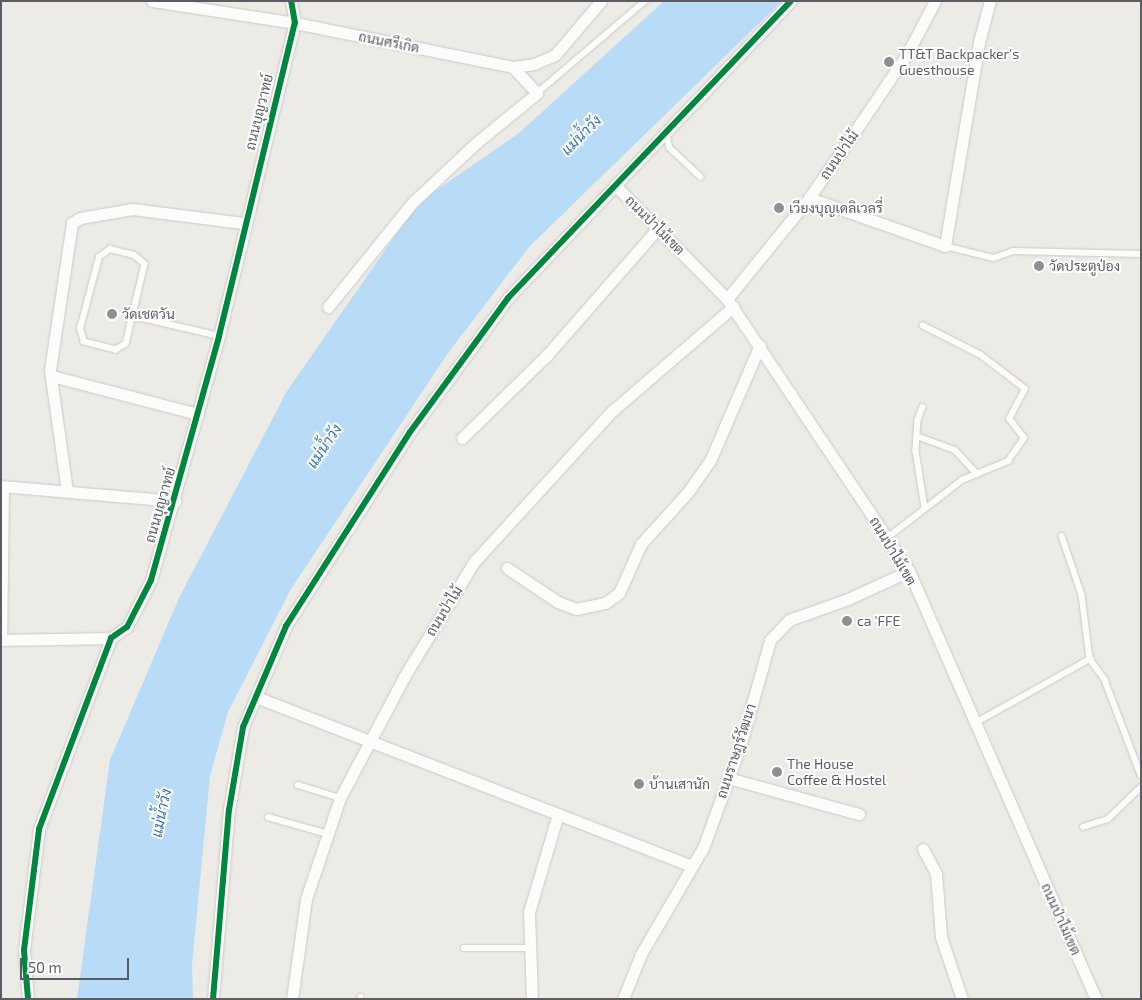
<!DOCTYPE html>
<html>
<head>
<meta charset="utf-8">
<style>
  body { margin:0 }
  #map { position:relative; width:1142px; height:1000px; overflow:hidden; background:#ecebe5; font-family:"Exo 2",Sarabun,sans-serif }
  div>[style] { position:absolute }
  .water>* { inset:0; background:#b8dcf7 }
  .roads { filter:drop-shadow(0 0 1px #c9cac9) drop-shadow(0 0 1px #c9cac9) }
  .service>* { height:5.5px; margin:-2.75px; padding:0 2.75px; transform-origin:2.75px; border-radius:2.75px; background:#fcfcfb }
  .minor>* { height:11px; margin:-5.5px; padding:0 5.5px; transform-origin:5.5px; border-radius:5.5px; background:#fcfcfb }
  .cycleway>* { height:6px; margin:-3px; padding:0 3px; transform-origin:3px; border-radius:3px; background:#00873e }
  .dots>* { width:14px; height:14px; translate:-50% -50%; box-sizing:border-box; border:2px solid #fff; border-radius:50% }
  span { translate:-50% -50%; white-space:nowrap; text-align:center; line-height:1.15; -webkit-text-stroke:4px #fff; paint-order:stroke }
  .street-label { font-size:14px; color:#5a5e64 }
  .poi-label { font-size:14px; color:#5a5e64 }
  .left { translate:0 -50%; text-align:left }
  .water-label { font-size:15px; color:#3475bb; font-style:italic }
  .frame { position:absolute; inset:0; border:2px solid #5a5e64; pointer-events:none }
  .scale { position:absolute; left:20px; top:958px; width:109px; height:22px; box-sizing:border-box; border:2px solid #5a5e64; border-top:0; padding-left:6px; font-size:15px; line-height:18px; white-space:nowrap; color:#5a5e64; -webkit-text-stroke:4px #fff; paint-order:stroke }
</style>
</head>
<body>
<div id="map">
  <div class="water">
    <i style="clip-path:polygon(664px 1px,782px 1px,530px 246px,448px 353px,291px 589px,228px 712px,210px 776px,192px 965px,193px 999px,77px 999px,110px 760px,179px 598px,287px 391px,418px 203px,519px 133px)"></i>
  </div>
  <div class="roads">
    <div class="service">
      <i style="left:537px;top:93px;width:142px;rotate:-40.4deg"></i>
      <i style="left:666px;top:132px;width:16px;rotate:76deg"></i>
      <i style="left:670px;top:148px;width:42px;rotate:43.1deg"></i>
      <i style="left:945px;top:246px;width:50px;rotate:13.8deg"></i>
      <i style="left:994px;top:258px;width:20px;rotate:-20deg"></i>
      <i style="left:1013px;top:251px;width:128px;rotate:1.3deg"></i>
      <i style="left:110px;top:249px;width:25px;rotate:14deg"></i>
      <i style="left:134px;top:255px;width:14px;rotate:39deg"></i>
      <i style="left:145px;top:264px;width:82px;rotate:103.4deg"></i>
      <i style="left:126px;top:344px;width:12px;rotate:149deg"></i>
      <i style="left:116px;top:350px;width:33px;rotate:-166deg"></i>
      <i style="left:84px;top:342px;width:14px;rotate:-107deg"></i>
      <i style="left:80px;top:329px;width:74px;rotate:-75.2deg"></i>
      <i style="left:99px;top:257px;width:14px;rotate:-36deg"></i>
      <i style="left:134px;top:316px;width:87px;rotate:13.2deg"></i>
      <i style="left:923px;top:407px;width:14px;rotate:111deg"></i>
      <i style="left:918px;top:420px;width:31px;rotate:94deg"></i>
      <i style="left:916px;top:451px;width:58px;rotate:81deg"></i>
      <i style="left:917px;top:436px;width:40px;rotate:20.2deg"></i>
      <i style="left:955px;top:450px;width:33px;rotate:47deg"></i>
      <i style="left:1062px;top:536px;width:62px;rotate:71.3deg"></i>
      <i style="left:1082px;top:595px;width:64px;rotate:82.9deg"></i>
      <i style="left:1090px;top:659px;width:26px;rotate:54deg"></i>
      <i style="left:1105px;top:680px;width:102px;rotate:69.2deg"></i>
      <i style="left:887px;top:538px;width:95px;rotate:-37.7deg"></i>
      <i style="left:962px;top:480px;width:50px;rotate:-22.4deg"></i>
      <i style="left:1008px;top:461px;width:28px;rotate:-55deg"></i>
      <i style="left:1024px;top:438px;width:24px;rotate:-128deg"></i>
      <i style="left:1009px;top:419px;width:34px;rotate:-62deg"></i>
      <i style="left:1025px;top:389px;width:56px;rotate:-142.9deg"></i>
      <i style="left:980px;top:355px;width:64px;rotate:-153deg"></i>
      <i style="left:975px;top:723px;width:132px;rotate:-29.1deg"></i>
      <i style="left:298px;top:785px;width:44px;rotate:17.2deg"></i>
      <i style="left:268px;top:817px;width:62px;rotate:15.8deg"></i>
      <i style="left:1083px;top:827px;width:26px;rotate:-18deg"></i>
      <i style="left:1108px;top:819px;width:46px;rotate:-44.1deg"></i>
      <i style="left:464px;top:948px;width:66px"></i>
      <i style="left:361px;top:997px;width:2px;rotate:90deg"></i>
    </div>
    <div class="minor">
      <i style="left:152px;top:1px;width:145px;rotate:8.7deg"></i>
      <i style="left:295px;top:23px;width:222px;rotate:11.4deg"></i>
      <i style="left:513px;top:67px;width:21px;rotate:-8deg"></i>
      <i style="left:534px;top:64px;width:23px;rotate:-23deg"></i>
      <i style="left:555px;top:55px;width:71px;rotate:-49.6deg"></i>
      <i style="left:615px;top:185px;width:160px;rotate:45.5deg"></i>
      <i style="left:727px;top:299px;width:327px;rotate:56.2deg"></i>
      <i style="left:909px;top:571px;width:467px;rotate:66.4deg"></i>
      <i style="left:809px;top:198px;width:144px;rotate:19.4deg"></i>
      <i style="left:945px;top:246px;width:207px;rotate:-80.5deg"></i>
      <i style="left:979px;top:42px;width:42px;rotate:-75deg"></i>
      <i style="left:727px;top:299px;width:130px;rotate:-50.9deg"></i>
      <i style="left:809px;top:198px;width:93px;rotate:-55.5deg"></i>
      <i style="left:862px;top:121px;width:81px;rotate:-56.1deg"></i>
      <i style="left:907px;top:54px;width:60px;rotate:-62.2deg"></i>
      <i style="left:328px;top:307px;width:135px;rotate:-51deg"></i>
      <i style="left:413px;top:202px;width:86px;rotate:-43.1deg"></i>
      <i style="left:476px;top:143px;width:79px;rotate:-39.3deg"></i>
      <i style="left:537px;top:93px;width:35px;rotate:-133deg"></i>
      <i style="left:52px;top:376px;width:151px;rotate:14.6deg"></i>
      <i style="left:462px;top:438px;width:119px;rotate:-44.3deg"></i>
      <i style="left:547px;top:355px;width:169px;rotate:-48.8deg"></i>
      <i style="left:1px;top:486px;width:175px;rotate:4.9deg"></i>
      <i style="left:3px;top:487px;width:153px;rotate:90.7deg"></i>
      <i style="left:1px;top:640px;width:110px;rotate:-1deg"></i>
      <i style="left:67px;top:491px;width:122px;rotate:-98deg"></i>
      <i style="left:50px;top:370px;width:149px;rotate:-81.5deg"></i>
      <i style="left:72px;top:223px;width:9px;rotate:-32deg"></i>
      <i style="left:80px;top:218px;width:53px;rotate:-9.8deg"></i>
      <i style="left:132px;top:209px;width:112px;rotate:7.2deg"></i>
      <i style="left:507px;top:568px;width:61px;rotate:33.7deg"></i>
      <i style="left:558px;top:602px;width:19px;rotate:21deg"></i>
      <i style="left:576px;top:609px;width:30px;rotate:-12deg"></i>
      <i style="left:605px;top:603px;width:17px;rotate:-36deg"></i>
      <i style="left:619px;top:593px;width:54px;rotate:-65.8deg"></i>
      <i style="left:641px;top:544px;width:70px;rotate:-47.9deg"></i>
      <i style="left:688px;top:492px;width:38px;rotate:-55deg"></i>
      <i style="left:710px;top:461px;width:126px;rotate:-66.7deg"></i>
      <i style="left:256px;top:697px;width:467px;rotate:21.2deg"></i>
      <i style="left:728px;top:778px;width:136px;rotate:15.4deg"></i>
      <i style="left:923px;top:849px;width:27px;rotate:62deg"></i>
      <i style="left:936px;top:873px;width:64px;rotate:85.5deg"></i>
      <i style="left:941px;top:937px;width:65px;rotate:71.3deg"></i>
      <i style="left:28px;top:999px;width:49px;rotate:-94.7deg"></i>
      <i style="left:24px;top:950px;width:122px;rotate:-82.9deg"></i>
      <i style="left:39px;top:829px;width:204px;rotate:-69.3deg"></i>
      <i style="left:111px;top:638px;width:19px;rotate:-35deg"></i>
      <i style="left:127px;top:627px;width:53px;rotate:-62.9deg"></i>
      <i style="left:151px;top:580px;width:253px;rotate:-74.4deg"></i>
      <i style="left:219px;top:336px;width:322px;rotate:-76.4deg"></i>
      <i style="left:295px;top:23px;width:22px;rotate:-100deg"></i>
      <i style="left:213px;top:999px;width:190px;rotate:-85.2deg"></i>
      <i style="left:229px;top:810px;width:84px;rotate:-80.4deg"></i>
      <i style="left:243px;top:727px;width:110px;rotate:-66.9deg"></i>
      <i style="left:286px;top:626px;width:230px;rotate:-57.4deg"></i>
      <i style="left:410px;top:432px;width:166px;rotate:-53.8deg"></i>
      <i style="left:508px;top:298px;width:410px;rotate:-46.4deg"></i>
      <i style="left:292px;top:999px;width:101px;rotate:-82deg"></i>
      <i style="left:306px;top:899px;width:107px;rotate:-71.4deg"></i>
      <i style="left:340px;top:798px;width:137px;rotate:-62.1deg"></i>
      <i style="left:404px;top:677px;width:135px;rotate:-58.7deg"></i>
      <i style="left:474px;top:562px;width:205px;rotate:-47.6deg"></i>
      <i style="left:612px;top:411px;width:160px;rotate:-40.7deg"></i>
      <i style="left:532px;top:999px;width:87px;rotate:-92deg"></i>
      <i style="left:529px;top:912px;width:102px;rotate:-73.5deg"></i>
      <i style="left:623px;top:999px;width:48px;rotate:-68.2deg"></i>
      <i style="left:641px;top:954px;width:123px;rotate:-59.7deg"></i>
      <i style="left:703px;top:848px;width:108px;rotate:-69.9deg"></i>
      <i style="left:740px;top:747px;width:111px;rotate:-74.3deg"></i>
      <i style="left:770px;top:640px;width:28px;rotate:-46deg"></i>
      <i style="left:789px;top:620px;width:63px;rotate:-19.6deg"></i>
      <i style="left:848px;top:599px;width:67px;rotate:-24.7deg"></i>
    </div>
  </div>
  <div class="cycleway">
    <i style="left:28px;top:999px;width:49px;rotate:-94.7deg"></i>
    <i style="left:24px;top:950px;width:122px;rotate:-82.9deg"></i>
    <i style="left:39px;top:829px;width:204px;rotate:-69.3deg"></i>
    <i style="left:111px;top:638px;width:19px;rotate:-35deg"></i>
    <i style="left:127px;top:627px;width:53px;rotate:-62.9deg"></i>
    <i style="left:151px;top:580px;width:253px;rotate:-74.4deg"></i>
    <i style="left:219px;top:336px;width:322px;rotate:-76.4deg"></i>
    <i style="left:295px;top:23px;width:22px;rotate:-100deg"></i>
    <i style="left:213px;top:999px;width:190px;rotate:-85.2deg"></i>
    <i style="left:229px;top:810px;width:84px;rotate:-80.4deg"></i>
    <i style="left:243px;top:727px;width:110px;rotate:-66.9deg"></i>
    <i style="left:286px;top:626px;width:230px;rotate:-57.4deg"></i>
    <i style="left:410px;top:432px;width:166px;rotate:-53.8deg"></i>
    <i style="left:508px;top:298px;width:410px;rotate:-46.4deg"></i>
  </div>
  <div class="dots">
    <i style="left:889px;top:62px;background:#8d8f91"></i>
    <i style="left:779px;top:208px;background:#8d8f91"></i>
    <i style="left:1039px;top:266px;background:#8d8f91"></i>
    <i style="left:112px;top:314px;background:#8d8f91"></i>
    <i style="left:847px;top:621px;background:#8d8f91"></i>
    <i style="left:777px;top:772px;background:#8d8f91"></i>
    <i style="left:639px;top:784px;background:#8d8f91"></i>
  </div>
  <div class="street-label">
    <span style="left:389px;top:42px;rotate:11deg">ถนนศรีเกิด</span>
    <span style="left:259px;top:112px;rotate:-76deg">ถนนบุญวาทย์</span>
    <span style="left:839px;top:155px;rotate:-55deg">ถนนป่าไม้</span>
    <span style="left:655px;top:225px;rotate:45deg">ถนนป่าไม้เขต</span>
    <span style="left:160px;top:505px;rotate:-74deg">ถนนบุญวาทย์</span>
    <span style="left:893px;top:551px;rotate:59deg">ถนนป่าไม้เขต</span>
    <span style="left:444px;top:611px;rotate:-58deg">ถนนป่าไม้</span>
    <span style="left:736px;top:751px;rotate:-72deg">ถนนราษฎร์วัฒนา</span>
    <span style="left:1061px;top:919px;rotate:66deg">ถนนป่าไม้เขต</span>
  </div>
  <div class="poi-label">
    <span class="left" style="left:899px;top:62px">TT&amp;T Backpacker's<br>Guesthouse</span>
    <span class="left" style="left:789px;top:208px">เวียงบุญเดลิเวลรี่</span>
    <span class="left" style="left:1049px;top:266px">วัดประตูป่อง</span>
    <span class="left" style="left:122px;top:314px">วัดเชตวัน</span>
    <span class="left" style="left:857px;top:621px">ca 'FFE</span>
    <span class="left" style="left:787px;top:772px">The House<br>Coffee &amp; Hostel</span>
    <span class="left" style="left:649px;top:784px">บ้านเสานัก</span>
  </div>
  <div class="water-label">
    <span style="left:581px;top:135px;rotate:-45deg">แม่น้ำวัง</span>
    <span style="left:324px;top:446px;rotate:-56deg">แม่น้ำวัง</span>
    <span style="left:161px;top:813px;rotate:-78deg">แม่น้ำวัง</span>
  </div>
  <div class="frame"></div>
  <div class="scale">50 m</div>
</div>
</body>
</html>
